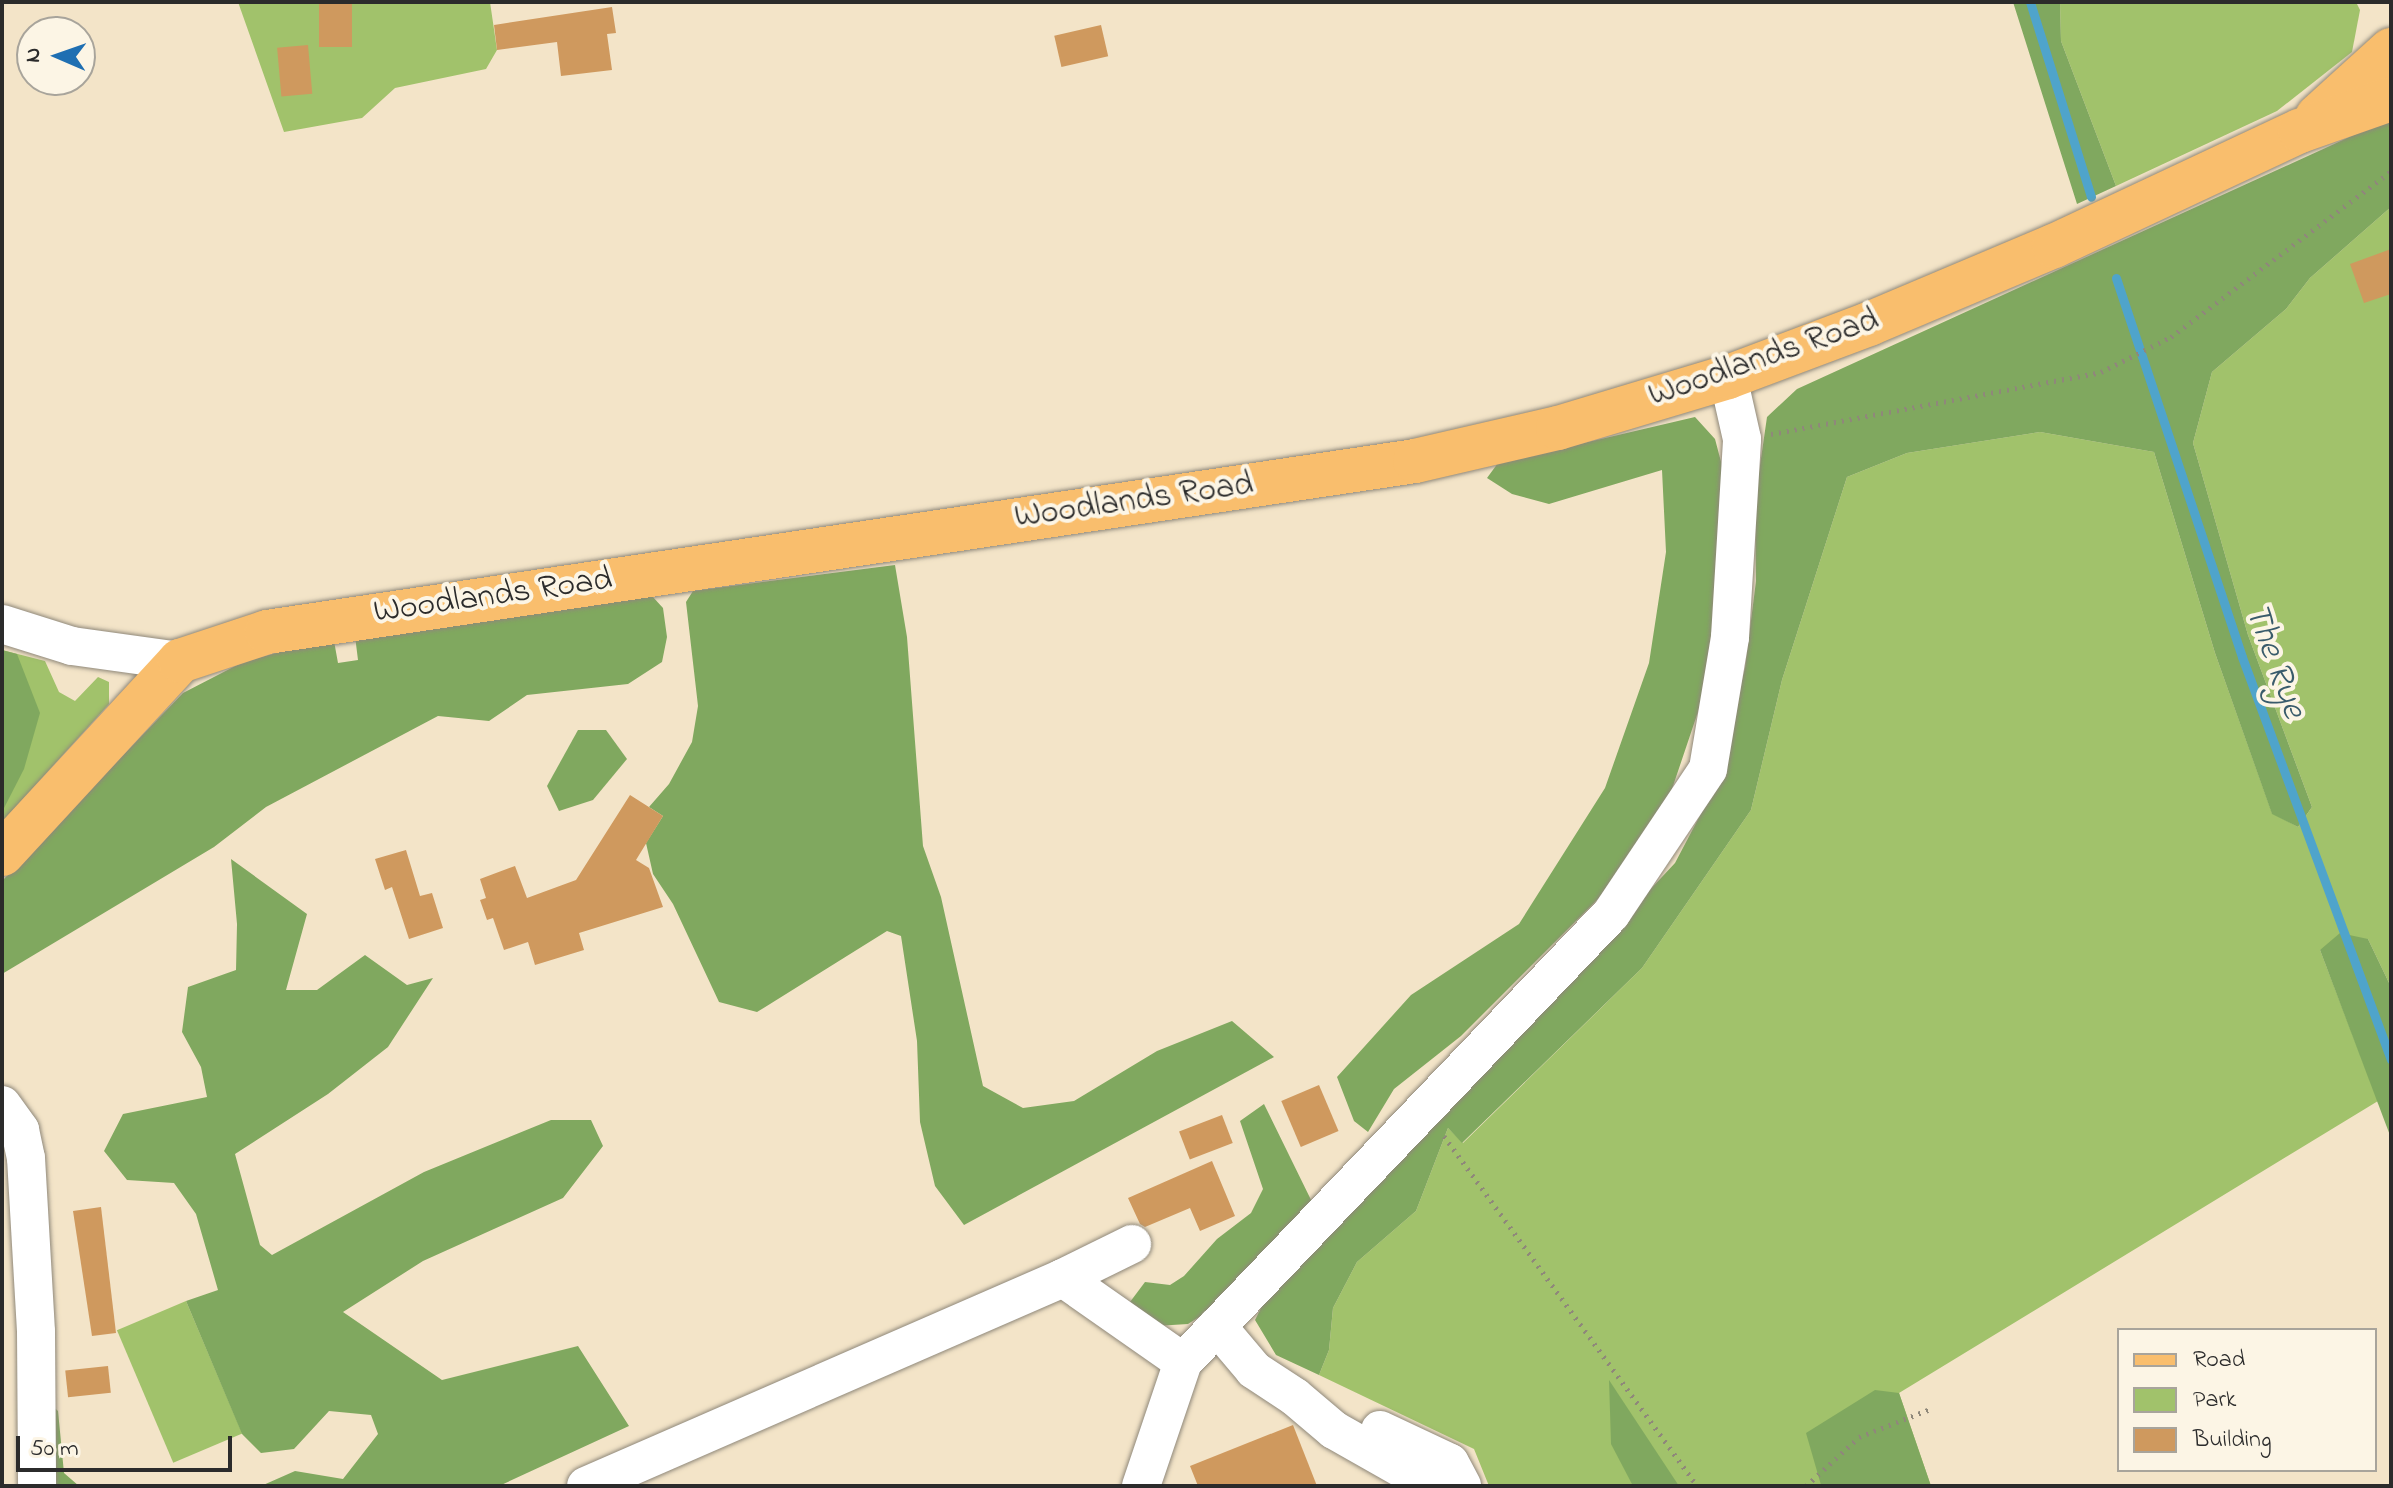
<!DOCTYPE html>
<html>
<head>
<meta charset="utf-8">
<style>
  body { margin:0 }
  #map { position:relative; width:2393px; height:1488px; overflow:hidden; background:#f3e4c8; font-family:"Indie Flower",sans-serif }
  div>[style] { position:absolute }
  .green>* { inset:0; background:#a1c26b; transform-origin:0 0 }
  .forest>* { inset:0; background:#80a85f }
  .stream>* { height:9px; margin:-4.5px; padding:0 4.5px; transform-origin:4.5px; border-radius:4.5px; background:#4fa4cb }
  .building>* { inset:0; background:#cf995e; transform-origin:0 0 }
  .path>* { height:5px; margin-top:-2.5px; transform-origin:0; background:repeating-linear-gradient(90deg,#8f887a 0 2px,transparent 0 8px) }
  .roads { filter:drop-shadow(0 0 2px #8f887a) drop-shadow(0 0 2px #8f887a) }
  .minor>* { height:38px; margin:-19px; padding:0 19px; transform-origin:19px; border-radius:19px; background:#fff }
  .major>* { height:44px; margin:-22px; padding:0 22px; transform-origin:22px; border-radius:22px; background:#f9be6d }
  span { translate:-50% -50%; white-space:nowrap; text-align:center; line-height:1.15; -webkit-text-stroke:8px #fcf5e5; paint-order:stroke }
  .street-label { font-size:34px; color:#2b2b2b }
  .water-label { font-size:36px; color:#395b6b; font-style:italic }
  .frame { position:absolute; inset:0; border:4px solid #2b2b2b; pointer-events:none }
  .legend { position:absolute; left:2117px; top:1328px; width:260px; height:144px; box-sizing:border-box; background:#fcf5e5; border:2px solid #a8a49b; margin:0; padding:10px 14px; list-style:none; font-size:24px; color:#2b2b2b }
  .legend li { display:flex; align-items:center; gap:16px; height:40px }
  .legend b { width:40px; border:2px solid #a8a49b }
  .north { position:absolute; left:16px; top:16px; width:80px; height:80px; box-sizing:border-box; background:#fcf5e5; border:2px solid #a8a49b; border-radius:50%; rotate:272deg; font-size:22px; font-weight:700; line-height:32px; text-align:center; color:#2b2b2b }
  .north::after { content:''; display:block; margin:auto; width:28px; height:36px; background:#1f6fb2; clip-path:polygon(50% 0,100% 100%,50% 72%,0 100%) }
  .scale { position:absolute; left:16px; top:1436px; width:216px; height:36px; box-sizing:border-box; border:4px solid #2b2b2b; border-top:0; padding-left:10px; font-size:24px; line-height:28px; white-space:nowrap; color:#2b2b2b; -webkit-text-stroke:6px #fcf5e5; paint-order:stroke }
</style>
</head>
<body>
<div id="map">
  <div class="green">
    <i style="clip-path:polygon(238px 2px,490px 2px,497px 50px,486px 69px,395px 88px,362px 118px,284px 132px)"></i>
    <i style="clip-path:polygon(2060px 2px,2356px 2px,2360px 10px,2352px 52px,2277px 111px,2116px 186px,2061px 41px)"></i>
    <i style="clip-path:polygon(2391px 207px,2391px 987px,2368px 939px,2320px 950px,2378px 1101px,1899px 1393px,1931px 1486px,1489px 1486px,1474px 1449px,1319px 1375px,1329px 1350px,1333px 1308px,1357px 1262px,1416px 1211px,1448px 1128px,1463px 1143px,1642px 968px,1751px 810px,1782px 680px,1847px 477px,1907px 453px,2040px 432px,2154px 452px,2215px 653px,2272px 813px,2298px 827px,2312px 807px,2248px 635px,2193px 443px,2212px 372px,2286px 309px,2310px 278px)"></i>
    <i style="clip-path:polygon(2px 650px,45px 661px,59px 692px,75px 701px,98px 677px,109px 682px,109px 704px,2px 822px)"></i>
    <i style="left:186px;top:1301px;width:144px;height:75px;rotate:67deg"></i>
  </div>
  <div class="forest">
    <i style="clip-path:polygon(2013px 2px,2060px 2px,2061px 41px,2116px 186px,2077px 204px)"></i>
    <i style="clip-path:polygon(2391px 118px,2391px 207px,2310px 278px,2286px 309px,2212px 372px,2193px 443px,2248px 635px,2312px 807px,2298px 827px,2272px 814px,2215px 653px,2154px 452px,2040px 432px,1907px 453px,1847px 477px,1782px 680px,1751px 810px,1642px 968px,1462px 1143px,1448px 1128px,1416px 1211px,1357px 1262px,1333px 1308px,1329px 1350px,1319px 1375px,1276px 1355px,1255px 1320px,1263px 1304px,1675px 863px,1715px 787px,1745px 668px,1756px 581px,1755px 500px,1767px 417px,1797px 389px)"></i>
    <i style="clip-path:polygon(1695px 417px,1715px 439px,1724px 473px,1714px 614px,1701px 703px,1672px 789px,1620px 877px,1461px 1036px,1394px 1089px,1368px 1132px,1354px 1121px,1337px 1077px,1411px 995px,1519px 924px,1605px 788px,1649px 663px,1666px 552px,1662px 470px,1549px 504px,1512px 494px,1487px 478px,1498px 463px)"></i>
    <i style="clip-path:polygon(895px 565px,907px 637px,923px 846px,941px 897px,983px 1086px,1023px 1108px,1074px 1101px,1157px 1051px,1232px 1021px,1274px 1057px,964px 1225px,935px 1186px,920px 1122px,917px 1041px,901px 936px,887px 931px,757px 1012px,719px 1002px,673px 904px,653px 874px,646px 843px,663px 816px,649px 807px,669px 784px,692px 742px,698px 706px,686px 602px,693px 591px)"></i>
    <i style="clip-path:polygon(652px 596px,663px 608px,667px 637px,662px 662px,628px 684px,527px 695px,489px 721px,438px 716px,266px 807px,214px 847px,2px 974px,2px 881px,183px 693px,243px 662px,314px 643px,334px 641px,338px 663px,358px 660px,355px 636px)"></i>
    <i style="clip-path:polygon(2px 650px,17px 654px,40px 713px,24px 769px,2px 812px)"></i>
    <i style="clip-path:polygon(578px 730px,606px 730px,627px 759px,593px 800px,559px 811px,547px 786px)"></i>
    <i style="clip-path:polygon(231px 859px,307px 914px,286px 990px,317px 990px,365px 955px,407px 985px,433px 978px,388px 1047px,328px 1094px,235px 1154px,260px 1245px,272px 1255px,424px 1172px,551px 1120px,591px 1120px,603px 1146px,563px 1198px,423px 1261px,343px 1312px,442px 1380px,578px 1346px,629px 1426px,499px 1486px,261px 1486px,295px 1471px,343px 1479px,378px 1434px,371px 1415px,329px 1411px,294px 1449px,261px 1453px,242px 1434px,186px 1301px,218px 1290px,196px 1214px,174px 1183px,127px 1180px,104px 1151px,123px 1114px,207px 1097px,201px 1067px,182px 1032px,188px 987px,236px 970px,237px 924px)"></i>
    <i style="clip-path:polygon(2340px 933px,2368px 939px,2391px 987px,2391px 1138px,2320px 950px)"></i>
    <i style="clip-path:polygon(1264px 1104px,1314px 1206px,1215px 1307px,1188px 1324px,1156px 1326px,1127px 1306px,1145px 1282px,1170px 1285px,1184px 1276px,1217px 1239px,1251px 1213px,1263px 1189px,1240px 1121px)"></i>
    <i style="clip-path:polygon(1609px 1380px,1679px 1486px,1633px 1486px,1611px 1444px)"></i>
    <i style="clip-path:polygon(1875px 1390px,1899px 1393px,1931px 1486px,1821px 1485px,1806px 1433px)"></i>
    <i style="clip-path:polygon(47px 1401px,58px 1411px,64px 1473px,79px 1486px,43px 1486px)"></i>
  </div>
  <div class="stream">
    <i style="left:2030px;top:2px;width:204px;rotate:72.6deg"></i>
    <i style="left:2116px;top:278px;width:399px;rotate:71.6deg"></i>
    <i style="left:2242px;top:657px;width:429px;rotate:69.7deg"></i>
  </div>
  <div class="building">
    <i style="left:319px;top:2px;width:33px;height:45px"></i>
    <i style="clip-path:polygon(612px 7px,616px 33px,607px 34px,612px 70px,561px 76px,557px 42px,497px 50px,494px 25px)"></i>
    <i style="left:1101px;top:25px;width:32px;height:48px;rotate:77deg"></i>
    <i style="left:308px;top:45px;width:49px;height:31px;rotate:85deg"></i>
    <i style="clip-path:polygon(2391px 249px,2391px 294px,2364px 303px,2350px 264px)"></i>
    <i style="clip-path:polygon(630px 795px,663px 816px,636px 860px,649px 868px,663px 907px,579px 933px,584px 950px,535px 965px,528px 942px,504px 950px,493px 918px,487px 920px,480px 900px,486px 898px,480px 879px,515px 866px,527px 898px,576px 880px)"></i>
    <i style="clip-path:polygon(406px 850px,420px 896px,432px 893px,443px 928px,409px 939px,392px 887px,385px 890px,375px 859px)"></i>
    <i style="left:1319px;top:1085px;width:50px;height:41px;rotate:67deg"></i>
    <i style="left:1222px;top:1115px;width:30px;height:46px;rotate:69deg"></i>
    <i style="clip-path:polygon(1212px 1161px,1235px 1216px,1200px 1231px,1190px 1208px,1145px 1227px,1140px 1224px,1128px 1198px)"></i>
    <i style="clip-path:polygon(101px 1207px,116px 1333px,92px 1336px,73px 1211px)"></i>
    <i style="left:108px;top:1366px;width:27px;height:43px;rotate:84deg"></i>
    <i style="clip-path:polygon(1293px 1425px,1317px 1486px,1198px 1486px,1190px 1466px)"></i>
  </div>
  <div class="path">
    <i style="left:1771px;top:434px;width:336px;rotate:-10.6deg"></i>
    <i style="left:2101px;top:372px;width:78px;rotate:-26.6deg"></i>
    <i style="left:2171px;top:337px;width:276px;rotate:-37deg"></i>
    <i style="left:1444px;top:1136px;width:432px;rotate:54.1deg"></i>
    <i style="left:1806px;top:1486px;width:72px;rotate:-42.8deg"></i>
    <i style="left:1859px;top:1437px;width:79px;rotate:-21.4deg"></i>
  </div>
  <div class="roads">
    <div class="minor">
      <i style="left:2px;top:624px;width:73px;rotate:17.4deg"></i>
      <i style="left:72px;top:646px;width:109px;rotate:7.9deg"></i>
      <i style="left:2px;top:1105px;width:31px;rotate:54deg"></i>
      <i style="left:20px;top:1130px;width:29px;rotate:78deg"></i>
      <i style="left:26px;top:1158px;width:174px;rotate:86.7deg"></i>
      <i style="left:36px;top:1332px;width:154px;rotate:89.6deg"></i>
      <i style="left:1063px;top:1278px;width:77px;rotate:-26.2deg"></i>
      <i style="left:1217px;top:1326px;width:57px;rotate:49.9deg"></i>
      <i style="left:1254px;top:1370px;width:49px;rotate:33.4deg"></i>
      <i style="left:1295px;top:1397px;width:51px;rotate:40.2deg"></i>
      <i style="left:1334px;top:1430px;width:114px;rotate:29.5deg"></i>
      <i style="left:1380px;top:1430px;width:77px;rotate:25.2deg"></i>
      <i style="left:1450px;top:1463px;width:26px;rotate:62deg"></i>
      <i style="left:586px;top:1486px;width:520px;rotate:-23.56deg"></i>
      <i style="left:1063px;top:1278px;width:146px;rotate:35deg"></i>
      <i style="left:1141px;top:1486px;width:131px;rotate:-71.3deg"></i>
      <i style="left:1183px;top:1362px;width:620px;rotate:-46.31deg"></i>
      <i style="left:1611px;top:914px;width:174px;rotate:-56.2deg"></i>
      <i style="left:1708px;top:769px;width:134px;rotate:-80.5deg"></i>
      <i style="left:1730px;top:637px;width:198px;rotate:-86.5deg"></i>
      <i style="left:1742px;top:439px;width:64px;rotate:-102.7deg"></i>
    </div>
    <div class="major">
      <i style="left:2317px;top:117px;width:100px;rotate:-42.2deg"></i>
      <i style="left:2px;top:854px;width:263px;rotate:-47.3deg"></i>
      <i style="left:180px;top:661px;width:92px;rotate:-18.4deg"></i>
      <i style="left:267px;top:632px;width:1161px;rotate:-8.47deg"></i>
      <i style="left:1415px;top:461px;width:147px;rotate:-13deg"></i>
      <i style="left:1558px;top:428px;width:177px;rotate:-16.7deg"></i>
      <i style="left:1728px;top:377px;width:151px;rotate:-20.6deg"></i>
      <i style="left:1869px;top:324px;width:201px;rotate:-22.9deg"></i>
      <i style="left:2054px;top:246px;width:272px;rotate:-25.1deg"></i>
      <i style="left:2300px;top:131px;width:96px;rotate:-19.4deg"></i>
    </div>
  </div>
  <div class="street-label">
    <span style="left:1764px;top:359px;rotate:-19deg">Woodlands Road</span>
    <span style="left:1134px;top:502px;rotate:-8deg">Woodlands Road</span>
    <span style="left:493px;top:597px;rotate:-8deg">Woodlands Road</span>
  </div>
  <div class="water-label">
    <span style="left:2274px;top:661px;rotate:70deg">The Rye</span>
  </div>
  <div class="frame"></div>
  <ul class="legend">
  <li><b style="height:10px;background:#f9be6d"></b>Road</li>
  <li><b style="height:22px;background:#a1c26b"></b>Park</li>
  <li><b style="height:22px;background:#cf995e"></b>Building</li>
  </ul>
  <div class="north">N</div>
  <div class="scale">50 m</div>
</div>
</body>
</html>
